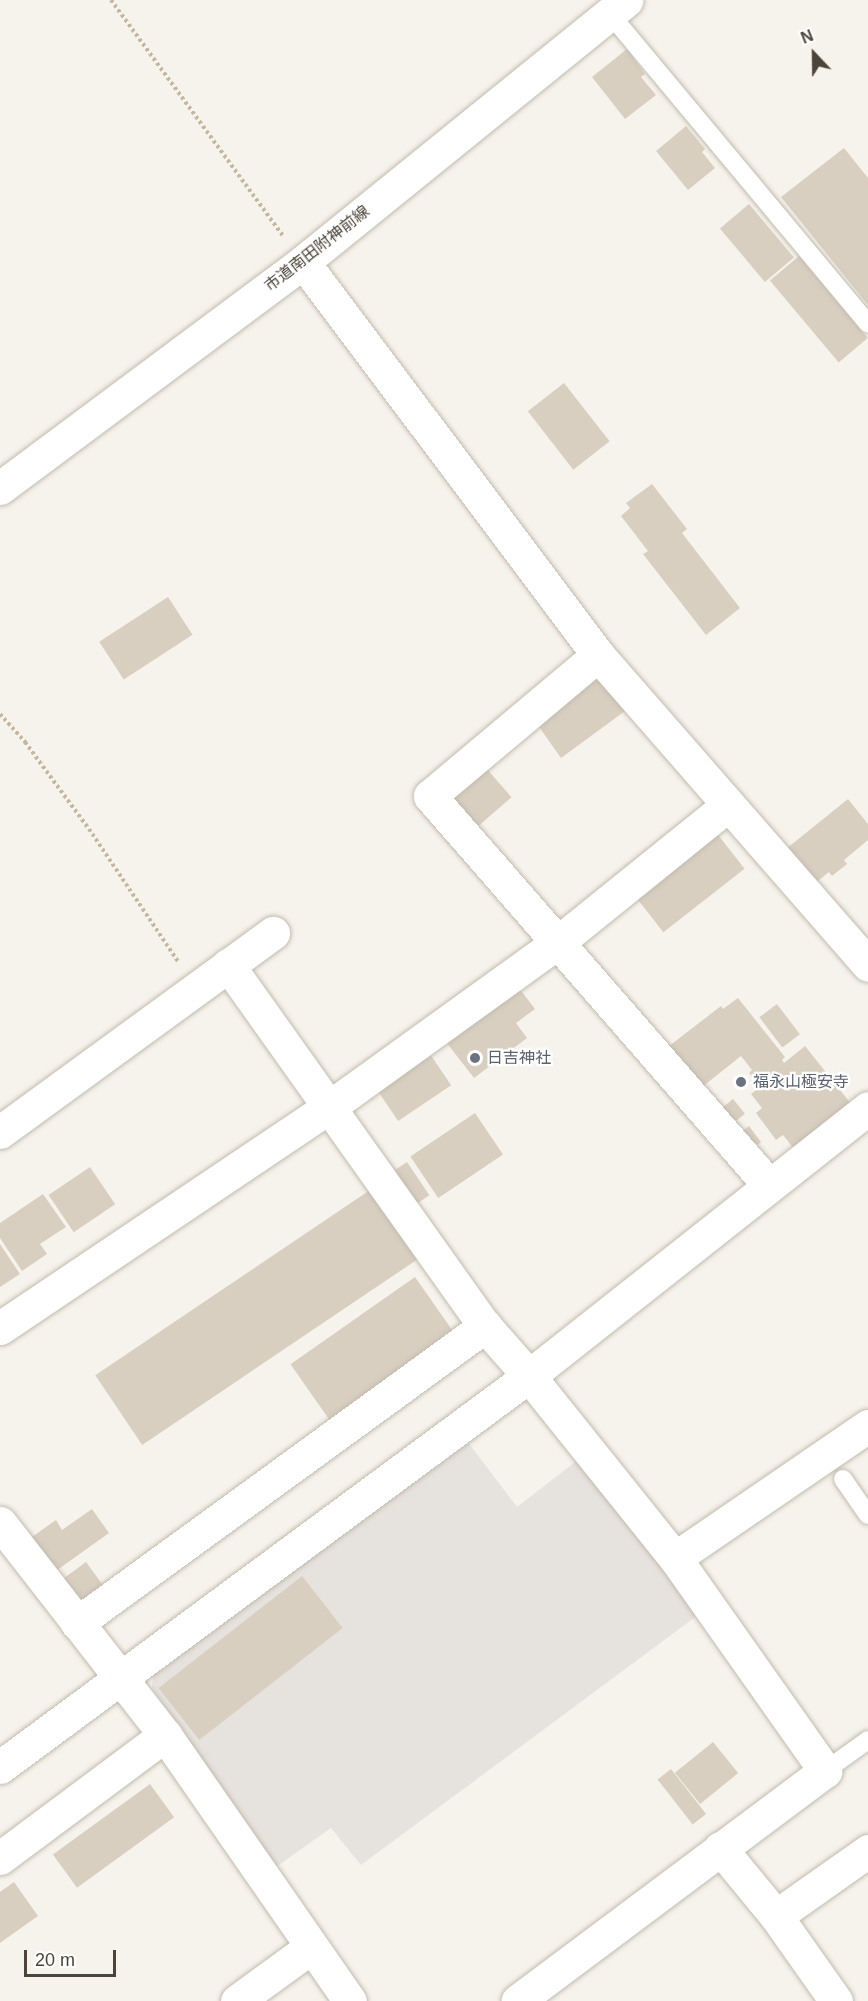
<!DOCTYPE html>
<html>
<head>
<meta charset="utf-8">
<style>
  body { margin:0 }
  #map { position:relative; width:868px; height:2001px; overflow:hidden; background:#f6f3ec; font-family:Helvetica,"Noto Sans JP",sans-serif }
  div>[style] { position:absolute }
  .industrial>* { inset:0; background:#e6e2dd }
  .building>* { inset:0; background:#d8cfc1; transform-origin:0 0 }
  .path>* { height:4px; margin-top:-2px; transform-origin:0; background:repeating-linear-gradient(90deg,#c4b79f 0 3px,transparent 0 6px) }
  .roads { filter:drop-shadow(0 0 2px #c2bbae) drop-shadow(0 0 2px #c2bbae) }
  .service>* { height:18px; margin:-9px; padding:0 9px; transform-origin:9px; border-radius:9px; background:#fff }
  .minor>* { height:33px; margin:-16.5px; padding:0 16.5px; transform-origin:16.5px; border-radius:16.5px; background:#fff }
  .tertiary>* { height:33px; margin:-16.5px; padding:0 16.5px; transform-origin:16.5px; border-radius:16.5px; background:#fff }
  .dots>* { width:16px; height:16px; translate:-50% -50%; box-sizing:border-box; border:3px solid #fff; border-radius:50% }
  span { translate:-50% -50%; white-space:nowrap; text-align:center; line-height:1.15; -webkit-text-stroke:4.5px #fff; paint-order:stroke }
  .street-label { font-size:16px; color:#4b4439 }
  .worship-label { font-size:16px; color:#5b616d }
  .left { translate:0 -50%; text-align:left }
  .north { position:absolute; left:784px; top:24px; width:60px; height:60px; -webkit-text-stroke:4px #fff; paint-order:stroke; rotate:338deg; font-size:16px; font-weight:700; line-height:24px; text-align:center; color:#4b4439 }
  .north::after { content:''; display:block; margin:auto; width:21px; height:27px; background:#4b4439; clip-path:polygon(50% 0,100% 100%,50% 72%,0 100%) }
  .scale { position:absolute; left:24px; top:1950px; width:92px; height:27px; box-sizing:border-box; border:3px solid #4b4439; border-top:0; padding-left:8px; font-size:18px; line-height:21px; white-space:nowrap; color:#4b4439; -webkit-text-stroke:4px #fff; paint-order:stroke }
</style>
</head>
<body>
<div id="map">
  <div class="industrial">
    <i style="clip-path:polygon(464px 1437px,517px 1507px,583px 1456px,698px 1615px,361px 1865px,331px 1828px,276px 1867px,152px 1688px,153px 1674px)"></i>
  </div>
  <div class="building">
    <i style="clip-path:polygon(627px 49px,645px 74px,641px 77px,656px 95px,625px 119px,592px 77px)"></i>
    <i style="clip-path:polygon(686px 126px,705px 149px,702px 152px,715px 168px,688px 190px,656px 151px)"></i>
    <i style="clip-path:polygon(844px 148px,868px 178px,868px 305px,781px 197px)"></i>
    <i style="left:749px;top:204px;width:70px;height:38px;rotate:50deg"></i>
    <i style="left:799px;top:256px;width:107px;height:38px;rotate:50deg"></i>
    <i style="left:564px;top:383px;width:74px;height:46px;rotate:52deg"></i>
    <i style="clip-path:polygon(652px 484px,687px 529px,682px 533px,740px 608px,706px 635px,643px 554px,648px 551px,621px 516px,630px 508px,626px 503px)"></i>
    <i style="left:168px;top:597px;width:45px;height:82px;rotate:57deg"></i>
    <i style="clip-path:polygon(596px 670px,625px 711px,561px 758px,537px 724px,571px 700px,565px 693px)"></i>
    <i style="left:480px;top:761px;width:48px;height:53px;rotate:49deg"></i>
    <i style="clip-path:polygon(848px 799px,868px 824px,868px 840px,844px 860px,847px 864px,832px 876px,829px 872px,814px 884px,786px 849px)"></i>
    <i style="left:715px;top:831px;width:48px;height:103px;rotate:52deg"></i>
    <i style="clip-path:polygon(516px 984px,535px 1009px,516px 1023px,527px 1038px,474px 1078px,443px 1038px)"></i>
    <i style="clip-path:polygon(738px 998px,785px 1057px,782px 1060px,784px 1063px,805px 1046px,852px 1105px,795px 1150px,783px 1135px,776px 1140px,756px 1113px,762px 1108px,751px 1094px,760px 1087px,749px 1073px,752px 1070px,741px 1056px,702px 1087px,664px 1050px,721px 1006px,723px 1009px)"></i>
    <i style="left:777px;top:1004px;width:38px;height:22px;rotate:53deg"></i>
    <i style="left:426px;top:1048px;width:45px;height:64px;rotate:56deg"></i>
    <i style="left:733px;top:1099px;width:19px;height:21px;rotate:51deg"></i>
    <i style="left:475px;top:1113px;width:50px;height:78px;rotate:56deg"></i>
    <i style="left:749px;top:1126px;width:20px;height:14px;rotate:53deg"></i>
    <i style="left:407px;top:1162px;width:40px;height:19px;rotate:56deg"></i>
    <i style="left:90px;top:1167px;width:45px;height:50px;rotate:56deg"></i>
    <i style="left:373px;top:1188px;width:84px;height:335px;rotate:56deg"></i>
    <i style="clip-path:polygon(43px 1194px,66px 1227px,40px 1244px,47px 1254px,22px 1271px,0 1238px,0 1223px)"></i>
    <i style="clip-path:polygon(0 1244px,20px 1274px,0 1287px)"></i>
    <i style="left:415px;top:1277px;width:72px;height:152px;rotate:55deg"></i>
    <i style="clip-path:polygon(92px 1509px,109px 1533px,53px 1573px,29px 1539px,56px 1520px,62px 1530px)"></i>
    <i style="left:86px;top:1562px;width:36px;height:33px;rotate:54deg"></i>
    <i style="left:302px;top:1576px;width:66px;height:182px;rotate:52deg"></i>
    <i style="left:713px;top:1742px;width:40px;height:49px;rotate:51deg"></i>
    <i style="left:671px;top:1769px;width:57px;height:17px;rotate:52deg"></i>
    <i style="left:150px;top:1784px;width:41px;height:120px;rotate:54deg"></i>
    <i style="clip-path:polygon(14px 1882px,38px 1916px,0 1943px,0 1892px)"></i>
  </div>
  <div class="path">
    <i style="left:111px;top:0;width:293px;rotate:53.9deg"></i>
    <i style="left:0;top:714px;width:38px;rotate:48deg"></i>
    <i style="left:25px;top:742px;width:108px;rotate:53.7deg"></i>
    <i style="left:89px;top:829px;width:161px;rotate:56.1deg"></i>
  </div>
  <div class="roads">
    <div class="service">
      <i style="left:610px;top:14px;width:403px;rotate:50.2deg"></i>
      <i style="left:843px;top:1479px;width:44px;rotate:55.2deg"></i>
      <i style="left:825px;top:1771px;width:53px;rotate:-35.8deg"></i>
    </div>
    <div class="minor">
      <i style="left:303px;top:262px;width:491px;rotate:53.1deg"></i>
      <i style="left:598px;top:655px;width:411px;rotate:48.9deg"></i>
      <i style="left:598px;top:655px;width:219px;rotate:140deg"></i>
      <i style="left:430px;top:796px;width:516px;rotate:48.93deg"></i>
      <i style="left:228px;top:965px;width:443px;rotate:54.6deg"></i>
      <i style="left:485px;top:1326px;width:67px;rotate:48.7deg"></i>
      <i style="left:529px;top:1376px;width:233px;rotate:51.3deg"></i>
      <i style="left:675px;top:1558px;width:261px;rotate:54.8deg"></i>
      <i style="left:825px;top:1771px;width:384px;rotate:143.2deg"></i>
      <i style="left:0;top:1132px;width:338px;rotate:-36.1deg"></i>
      <i style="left:0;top:1328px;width:395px;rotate:-33.9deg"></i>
      <i style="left:328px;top:1108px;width:282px;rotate:-35.8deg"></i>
      <i style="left:557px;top:943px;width:218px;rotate:-38.9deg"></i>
      <i style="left:0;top:1523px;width:269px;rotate:52.1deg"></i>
      <i style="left:165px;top:1735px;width:324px;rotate:55.2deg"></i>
      <i style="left:675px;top:1558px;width:234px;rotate:-34.4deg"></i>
      <i style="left:77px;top:1623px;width:505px;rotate:-36.05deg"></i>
      <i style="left:720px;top:1848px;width:88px;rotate:50.5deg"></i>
      <i style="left:776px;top:1916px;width:104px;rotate:54.8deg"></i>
      <i style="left:0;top:1858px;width:206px;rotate:-36.7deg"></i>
      <i style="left:776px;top:1916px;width:113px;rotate:-35.2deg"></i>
      <i style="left:237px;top:2001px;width:92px;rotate:-36.1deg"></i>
    </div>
    <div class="tertiary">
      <i style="left:0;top:488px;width:378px;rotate:-36.7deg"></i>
      <i style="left:303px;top:262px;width:416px;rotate:-39deg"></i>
      <i style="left:0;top:1767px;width:658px;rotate:-36.47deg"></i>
      <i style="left:529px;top:1376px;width:432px;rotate:-38.3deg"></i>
    </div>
  </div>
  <div class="dots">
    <i style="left:475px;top:1058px;background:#6b7280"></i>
    <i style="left:741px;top:1082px;background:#6b7280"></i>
  </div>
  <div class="street-label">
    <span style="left:317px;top:249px;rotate:-38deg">市道南田附神前線</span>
  </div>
  <div class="worship-label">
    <span class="left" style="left:487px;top:1058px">日吉神社</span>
    <span class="left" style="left:753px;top:1082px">福永山極安寺</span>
  </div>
  <div class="north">N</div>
  <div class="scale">20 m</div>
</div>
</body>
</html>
